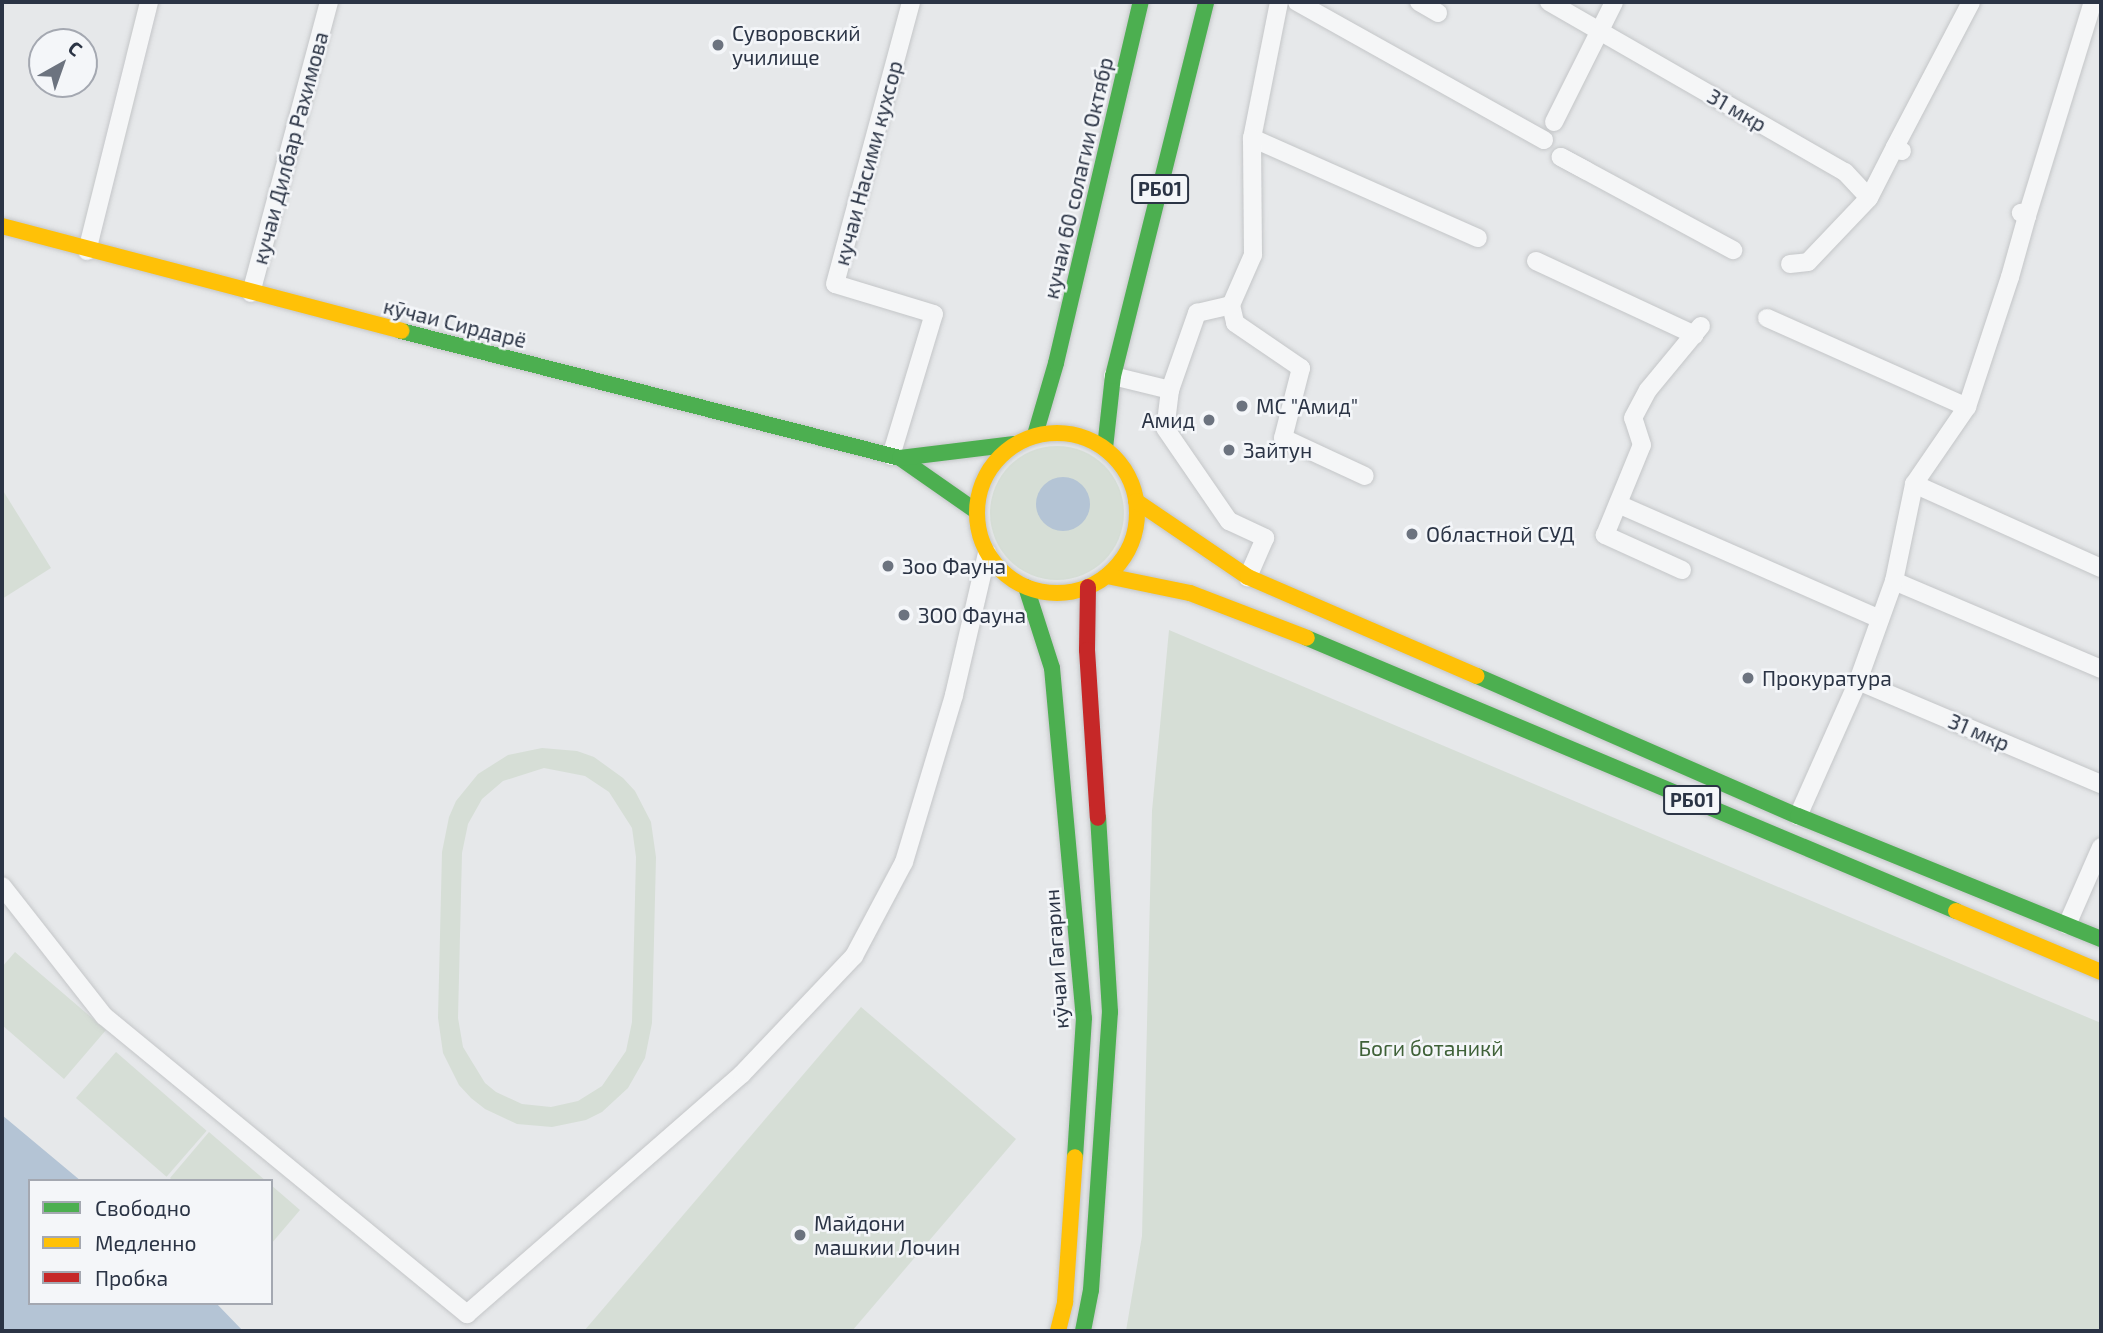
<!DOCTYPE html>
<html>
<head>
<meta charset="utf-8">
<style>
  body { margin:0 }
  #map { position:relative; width:2103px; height:1333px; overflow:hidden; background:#e6e8ea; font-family:"Exo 2",sans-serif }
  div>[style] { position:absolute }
  .green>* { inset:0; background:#d6ded6; transform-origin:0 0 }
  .round { border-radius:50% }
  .water>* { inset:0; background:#b4c4d5 }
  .roads { filter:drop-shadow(0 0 2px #c4c6c8) drop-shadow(0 0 2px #c4c6c8) }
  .street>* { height:18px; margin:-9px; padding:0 9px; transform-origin:9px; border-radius:9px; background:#f5f6f7 }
  .fast>* { height:16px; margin:-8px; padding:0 8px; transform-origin:8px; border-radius:8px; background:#4caf50 }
  .slow>* { height:16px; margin:-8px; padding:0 8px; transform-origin:8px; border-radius:8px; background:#ffc107 }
  .slow>.ring { margin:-8px; padding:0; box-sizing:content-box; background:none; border:16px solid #ffc107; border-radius:50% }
  .jam>* { height:16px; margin:-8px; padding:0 8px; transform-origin:8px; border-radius:8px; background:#c62828 }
  .dots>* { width:19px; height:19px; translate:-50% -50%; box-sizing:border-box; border:4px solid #f4f6f9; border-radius:50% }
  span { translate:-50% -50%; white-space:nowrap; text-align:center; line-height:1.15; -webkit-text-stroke:5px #f4f6f9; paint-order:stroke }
  .shield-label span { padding:2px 5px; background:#f4f6f9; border:2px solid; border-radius:5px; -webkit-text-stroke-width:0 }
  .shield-label { font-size:19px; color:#2b3445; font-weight:700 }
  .poi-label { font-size:21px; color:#2b3445 }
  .left { translate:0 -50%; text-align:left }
  .right { translate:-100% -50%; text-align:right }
  .street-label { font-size:21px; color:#2b3445 }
  .park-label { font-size:21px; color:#3f6138 }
  .frame { position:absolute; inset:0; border:4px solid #2b3445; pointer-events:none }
  .legend { position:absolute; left:28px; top:1179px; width:245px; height:126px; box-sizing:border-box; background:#f4f6f9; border:2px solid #a4a8b1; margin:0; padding:9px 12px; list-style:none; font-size:21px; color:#2b3445 }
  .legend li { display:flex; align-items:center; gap:14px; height:35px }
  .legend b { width:35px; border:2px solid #a4a8b1 }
  .north { position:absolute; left:28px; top:28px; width:70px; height:70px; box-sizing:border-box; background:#f4f6f9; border:2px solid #a4a8b1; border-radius:50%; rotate:40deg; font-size:19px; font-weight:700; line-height:28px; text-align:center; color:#2b3445 }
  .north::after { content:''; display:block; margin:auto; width:24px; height:32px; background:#6c737f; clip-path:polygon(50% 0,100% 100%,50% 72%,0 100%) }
</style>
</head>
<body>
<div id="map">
  <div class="green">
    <i class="round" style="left:990px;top:446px;width:134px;height:134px"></i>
    <i style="clip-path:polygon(2px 489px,51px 568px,2px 599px)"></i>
    <i style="clip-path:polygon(1169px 630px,2101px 1023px,2101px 1331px,1126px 1331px,1142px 1236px,1152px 811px)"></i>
    <i style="clip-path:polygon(evenodd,542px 748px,577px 751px,594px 757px,623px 778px,635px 791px,651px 822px,656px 857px,652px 1023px,645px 1058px,628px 1088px,602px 1112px,586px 1120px,552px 1127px,517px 1124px,485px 1109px,471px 1098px,459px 1085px,443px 1053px,438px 1018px,442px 852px,449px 817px,456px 801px,478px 774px,508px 755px,542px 748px,544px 768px,585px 776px,609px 792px,632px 828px,636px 857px,632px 1022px,626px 1051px,602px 1086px,578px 1101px,551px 1107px,522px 1104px,496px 1092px,485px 1083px,463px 1047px,458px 1018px,462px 853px,468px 824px,482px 799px,503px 781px,544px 768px)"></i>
    <i style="clip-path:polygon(15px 952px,106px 1030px,64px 1079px,2px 1025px,2px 967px)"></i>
    <i style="clip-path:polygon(861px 1007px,1016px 1139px,852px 1331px,584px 1331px)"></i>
    <i style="left:116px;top:1052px;width:120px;height:61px;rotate:41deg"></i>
    <i style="clip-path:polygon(209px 1132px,266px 1181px,173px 1181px,170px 1178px)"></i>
    <i style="clip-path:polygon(271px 1185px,300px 1210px,271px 1244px)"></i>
  </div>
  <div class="water">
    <i class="round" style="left:1036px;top:477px;width:54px;height:54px"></i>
    <i style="clip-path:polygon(2px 1115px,81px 1181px,30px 1181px,30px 1303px,216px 1303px,243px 1331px,2px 1331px)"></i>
  </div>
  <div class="roads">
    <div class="street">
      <i style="left:1279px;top:2px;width:139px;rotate:101.2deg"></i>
      <i style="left:1252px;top:138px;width:247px;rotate:23.9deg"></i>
      <i style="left:1297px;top:2px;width:283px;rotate:29.2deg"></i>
      <i style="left:1419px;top:2px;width:22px;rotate:30deg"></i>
      <i style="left:1549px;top:2px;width:341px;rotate:29.9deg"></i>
      <i style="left:1845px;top:172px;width:35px;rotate:47deg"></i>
      <i style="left:1554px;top:122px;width:134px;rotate:-63.4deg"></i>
      <i style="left:1895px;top:147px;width:164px;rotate:-62.3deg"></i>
      <i style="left:1587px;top:171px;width:30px;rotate:-152deg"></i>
      <i style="left:1561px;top:157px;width:196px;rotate:28.4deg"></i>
      <i style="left:2027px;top:216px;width:224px;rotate:-72.9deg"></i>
      <i style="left:87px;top:251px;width:257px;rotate:-76deg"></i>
      <i style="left:1536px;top:261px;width:175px;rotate:25deg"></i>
      <i style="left:1790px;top:264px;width:18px;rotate:-6deg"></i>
      <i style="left:1808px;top:262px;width:88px;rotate:-46.4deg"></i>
      <i style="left:1869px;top:198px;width:57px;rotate:-63deg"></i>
      <i style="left:1895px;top:147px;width:8px;rotate:30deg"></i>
      <i style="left:251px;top:293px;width:301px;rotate:-75deg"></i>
      <i style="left:1231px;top:305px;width:18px;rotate:77deg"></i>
      <i style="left:1235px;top:323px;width:80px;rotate:34.3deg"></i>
      <i style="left:1301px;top:368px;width:72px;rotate:104.4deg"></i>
      <i style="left:1283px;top:438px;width:90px;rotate:24.9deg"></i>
      <i style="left:1767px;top:318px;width:219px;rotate:24deg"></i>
      <i style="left:1113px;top:376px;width:59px;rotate:13.8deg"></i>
      <i style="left:1170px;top:390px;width:38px;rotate:97deg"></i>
      <i style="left:1165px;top:428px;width:113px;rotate:55.5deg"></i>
      <i style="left:1229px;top:521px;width:40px;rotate:25deg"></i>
      <i style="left:1265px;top:538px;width:43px;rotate:113.6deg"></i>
      <i style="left:1170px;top:390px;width:82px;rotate:-70.7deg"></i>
      <i style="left:1197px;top:313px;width:35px;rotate:-13deg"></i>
      <i style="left:1231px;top:305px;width:55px;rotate:-66.3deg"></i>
      <i style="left:1253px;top:255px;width:117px;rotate:-90.5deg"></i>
      <i style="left:891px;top:456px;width:148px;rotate:-73.2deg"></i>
      <i style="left:934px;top:314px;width:103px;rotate:-163.1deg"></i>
      <i style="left:835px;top:284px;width:292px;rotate:-74.9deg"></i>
      <i style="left:1914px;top:484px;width:205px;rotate:24.2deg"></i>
      <i style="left:1618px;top:504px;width:286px;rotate:23.7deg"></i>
      <i style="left:1682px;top:570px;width:85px;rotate:-155.6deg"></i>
      <i style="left:1605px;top:535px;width:97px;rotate:-67.7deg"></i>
      <i style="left:1642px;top:445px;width:28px;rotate:-108deg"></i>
      <i style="left:1633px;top:418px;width:32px;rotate:-62deg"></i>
      <i style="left:1648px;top:390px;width:83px;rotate:-50.4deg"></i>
      <i style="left:1894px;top:581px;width:225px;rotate:23deg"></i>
      <i style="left:1858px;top:681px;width:264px;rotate:23deg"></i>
      <i style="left:1798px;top:816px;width:148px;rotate:-66deg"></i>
      <i style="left:1858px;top:681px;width:106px;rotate:-70.2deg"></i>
      <i style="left:1894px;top:581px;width:99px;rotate:-78.3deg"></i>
      <i style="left:1914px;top:484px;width:93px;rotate:-55.5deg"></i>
      <i style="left:1967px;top:407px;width:137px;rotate:-71.7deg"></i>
      <i style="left:2010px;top:277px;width:63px;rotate:-74.4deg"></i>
      <i style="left:2027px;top:216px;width:7px;rotate:-153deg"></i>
      <i style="left:2px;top:886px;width:165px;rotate:51.9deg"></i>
      <i style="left:104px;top:1016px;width:470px;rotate:39.4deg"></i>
      <i style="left:467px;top:1314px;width:365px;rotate:-41.1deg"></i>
      <i style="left:742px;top:1074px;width:163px;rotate:-46.5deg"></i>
      <i style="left:854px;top:956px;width:106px;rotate:-62deg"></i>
      <i style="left:904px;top:862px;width:174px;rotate:-73.3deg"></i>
      <i style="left:954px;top:695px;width:146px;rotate:-76.9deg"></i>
      <i style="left:2067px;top:925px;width:85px;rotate:-66.4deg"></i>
    </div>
    <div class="fast">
      <i style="left:401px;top:331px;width:515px;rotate:14.28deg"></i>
      <i style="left:900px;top:458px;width:93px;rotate:34.9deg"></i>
      <i style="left:1035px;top:435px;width:75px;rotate:-73.7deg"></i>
      <i style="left:1056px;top:363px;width:371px;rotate:-76.8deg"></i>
      <i style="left:1105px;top:448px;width:72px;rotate:-83.7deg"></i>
      <i style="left:1113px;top:376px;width:385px;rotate:-76deg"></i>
      <i style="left:900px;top:458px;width:115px;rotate:-7deg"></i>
      <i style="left:1026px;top:587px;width:85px;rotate:72.2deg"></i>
      <i style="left:1052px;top:668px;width:351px;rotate:84.8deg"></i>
      <i style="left:1084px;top:1018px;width:139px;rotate:93.7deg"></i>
      <i style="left:1307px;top:638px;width:704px;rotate:22.81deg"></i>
      <i style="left:1477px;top:676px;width:350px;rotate:23.6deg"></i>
      <i style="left:1798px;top:816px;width:327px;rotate:22.1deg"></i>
      <i style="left:1083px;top:1331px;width:42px;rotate:-79deg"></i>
      <i style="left:1091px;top:1290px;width:279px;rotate:-86.1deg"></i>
      <i style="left:1110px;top:1012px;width:194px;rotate:-93.5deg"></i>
    </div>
    <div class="slow">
      <i style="left:2px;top:226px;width:413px;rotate:14.7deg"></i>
      <i class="ring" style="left:977px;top:433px;width:144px;height:144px"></i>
      <i style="left:1136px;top:501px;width:135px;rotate:34.2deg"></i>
      <i style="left:1248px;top:577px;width:249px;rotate:23.4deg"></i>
      <i style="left:1107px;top:576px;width:85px;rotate:11.6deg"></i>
      <i style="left:1190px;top:593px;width:125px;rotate:21deg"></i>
      <i style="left:1956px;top:911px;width:157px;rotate:22.8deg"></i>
      <i style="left:1058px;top:1331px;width:30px;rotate:-76deg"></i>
      <i style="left:1065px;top:1302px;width:145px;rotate:-86.1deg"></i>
    </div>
    <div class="jam">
      <i style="left:1088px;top:587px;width:63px;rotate:90.9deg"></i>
      <i style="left:1087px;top:650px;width:168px;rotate:86.3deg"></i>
    </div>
  </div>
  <div class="dots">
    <i style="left:718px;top:45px;background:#6c737f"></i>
    <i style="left:1242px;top:406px;background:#6c737f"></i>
    <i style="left:1209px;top:420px;background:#6c737f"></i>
    <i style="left:1229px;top:450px;background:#6c737f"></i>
    <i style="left:1412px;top:534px;background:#6c737f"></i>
    <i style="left:888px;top:566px;background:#6c737f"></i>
    <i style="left:904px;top:615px;background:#6c737f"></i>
    <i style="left:1748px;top:678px;background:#6c737f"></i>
    <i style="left:800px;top:1235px;background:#6c737f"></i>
  </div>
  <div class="shield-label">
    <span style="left:1160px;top:189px">РБ01</span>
    <span style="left:1692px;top:800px">РБ01</span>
  </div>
  <div class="poi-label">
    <span class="left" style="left:732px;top:45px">Суворовский<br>училище</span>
    <span class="left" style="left:1256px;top:406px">МС "Амид"</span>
    <span class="right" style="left:1195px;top:420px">Амид</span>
    <span class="left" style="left:1243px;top:450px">Зайтун</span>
    <span class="left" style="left:1426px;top:534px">Областной СУД</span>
    <span class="left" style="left:902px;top:566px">Зоо Фауна</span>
    <span class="left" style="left:918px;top:615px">ЗОО Фауна</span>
    <span class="left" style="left:1762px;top:678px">Прокуратура</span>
    <span class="left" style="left:814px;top:1235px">Майдони<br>машкии Лочин</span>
  </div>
  <div class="street-label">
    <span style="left:1737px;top:110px;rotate:30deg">31 мкр</span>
    <span style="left:290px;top:148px;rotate:-75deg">кучаи Дилбар Рахимова</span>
    <span style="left:868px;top:163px;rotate:-75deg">кучаи Насими кухсор</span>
    <span style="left:1078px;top:178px;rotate:-77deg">кучаи 60 солагии Октябр</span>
    <span style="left:455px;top:323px;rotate:14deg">кӯчаи Сирдарё</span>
    <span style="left:1979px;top:732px;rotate:23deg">31 мкр</span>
    <span style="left:1056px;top:959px;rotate:-94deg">кӯчаи Гагарин</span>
  </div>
  <div class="park-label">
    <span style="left:1431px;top:1048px">Боги ботаникй</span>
  </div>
  <div class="frame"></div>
  <ul class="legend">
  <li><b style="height:9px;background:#4caf50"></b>Свободно</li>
  <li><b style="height:9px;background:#ffc107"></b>Медленно</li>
  <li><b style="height:9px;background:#c62828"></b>Пробка</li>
  </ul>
  <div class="north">С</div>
</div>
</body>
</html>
